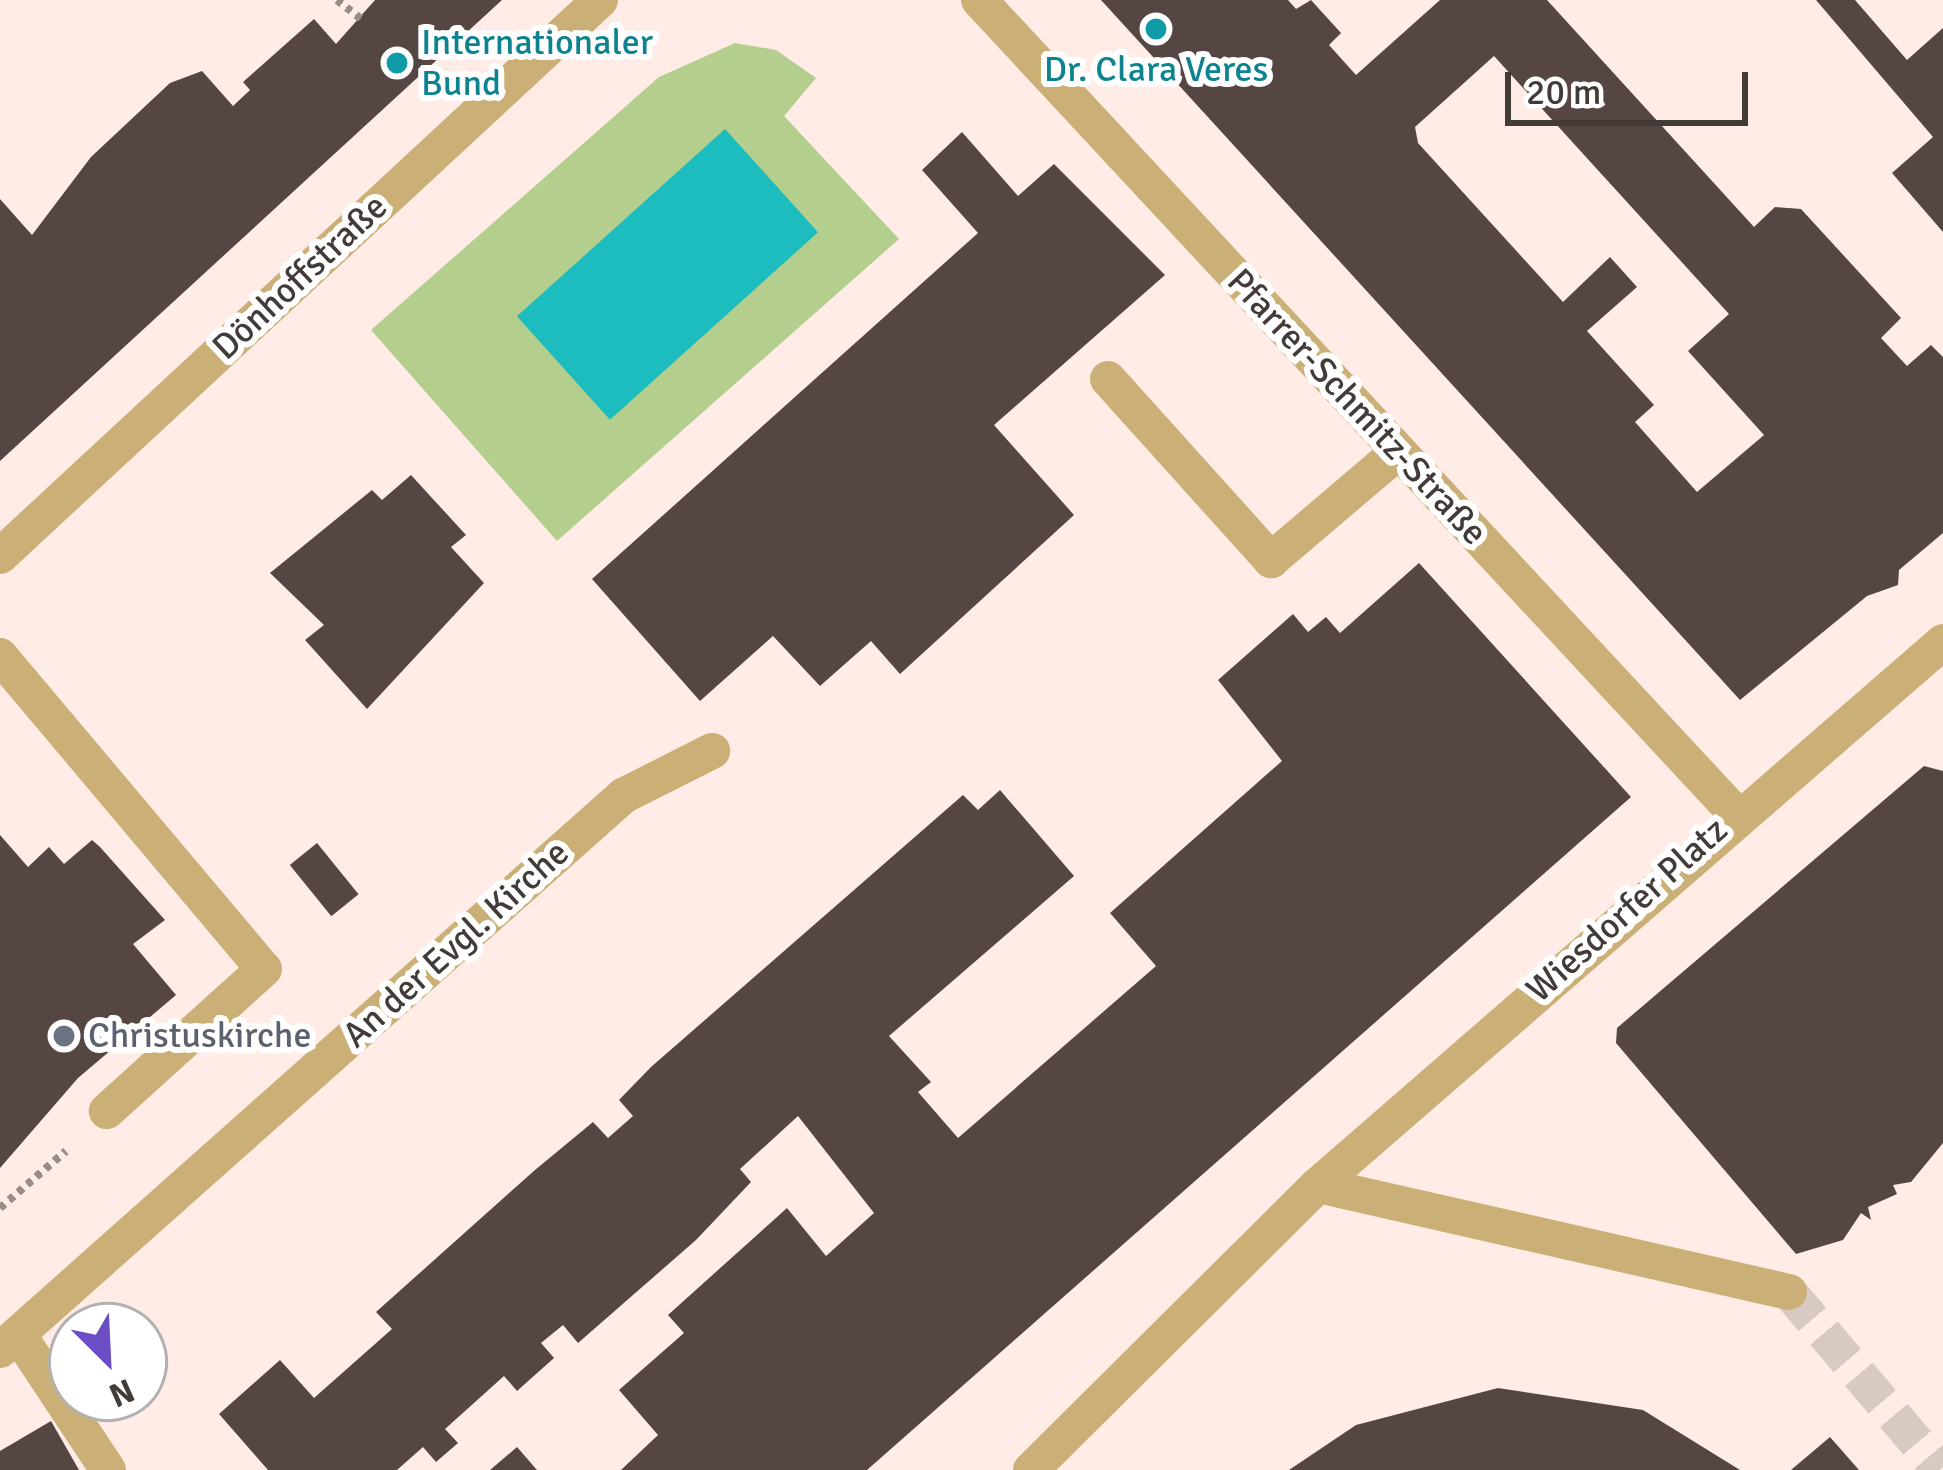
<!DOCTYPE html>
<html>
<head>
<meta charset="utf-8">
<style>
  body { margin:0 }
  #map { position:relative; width:1943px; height:1470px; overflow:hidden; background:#ffece6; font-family:Signika,sans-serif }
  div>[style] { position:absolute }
  .green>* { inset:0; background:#b3ce8d }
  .water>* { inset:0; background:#1cbcbf; transform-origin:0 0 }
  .building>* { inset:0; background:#554643; transform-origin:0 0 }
  .minor-tunnel>* { height:36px; margin-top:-18px; transform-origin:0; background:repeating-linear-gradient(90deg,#d9c9c3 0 36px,transparent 0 54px) }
  .path>* { height:8px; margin-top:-4px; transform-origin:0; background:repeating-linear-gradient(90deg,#998d88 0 6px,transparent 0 12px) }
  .minor>* { height:36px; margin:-18px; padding:0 18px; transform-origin:18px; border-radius:18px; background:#cab077 }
  .dots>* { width:33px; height:33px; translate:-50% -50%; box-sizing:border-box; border:6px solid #fff; border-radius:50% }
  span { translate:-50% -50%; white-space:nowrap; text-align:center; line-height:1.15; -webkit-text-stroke:12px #fff; paint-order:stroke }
  .culture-label { font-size:36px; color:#0d838f }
  .left { translate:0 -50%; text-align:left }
  .street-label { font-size:36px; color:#423b38 }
  .worship-label { font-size:36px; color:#5b616d }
  .north { position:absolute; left:48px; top:1302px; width:120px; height:120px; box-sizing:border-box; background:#fff; border:3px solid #b3b1af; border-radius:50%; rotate:156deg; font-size:33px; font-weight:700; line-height:48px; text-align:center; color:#423b38 }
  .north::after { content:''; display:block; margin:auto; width:42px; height:54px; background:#6b4dc6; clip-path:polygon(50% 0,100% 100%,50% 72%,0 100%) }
  .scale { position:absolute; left:1505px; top:72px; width:243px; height:54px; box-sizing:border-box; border:6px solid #423b38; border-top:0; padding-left:15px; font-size:36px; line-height:42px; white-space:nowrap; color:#423b38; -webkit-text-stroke:9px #fff; paint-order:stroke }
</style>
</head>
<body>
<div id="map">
  <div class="green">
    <i style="clip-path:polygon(735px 43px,776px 50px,816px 78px,784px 116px,899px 239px,557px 541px,371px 330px,659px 77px)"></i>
  </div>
  <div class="water">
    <i style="left:725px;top:129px;width:139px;height:280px;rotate:48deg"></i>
  </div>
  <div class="building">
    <i style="clip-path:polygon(375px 0,502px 0,0 461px,0 199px,32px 235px,91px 157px,170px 83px,202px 71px,233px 106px,250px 90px,243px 82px,314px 19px,336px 44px)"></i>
    <i style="clip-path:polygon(evenodd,1101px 0,1288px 0,1296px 9px,1311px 0,1341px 33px,1329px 45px,1356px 75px,1440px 0,1547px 0,1754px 227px,1775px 207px,1801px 209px,1901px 318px,1881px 338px,1907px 366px,1931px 345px,1943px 357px,1943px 533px,1899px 570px,1898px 585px,1867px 596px,1740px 700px,1101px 0,1494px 56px,1729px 314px,1688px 351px,1764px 435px,1697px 492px,1635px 422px,1654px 405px,1587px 331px,1637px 287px,1610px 257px,1563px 302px,1418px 143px,1415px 127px,1494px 56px)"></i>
    <i style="clip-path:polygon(1816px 0,1855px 0,1907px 60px,1943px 28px,1943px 232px,1892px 173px,1933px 137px)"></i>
    <i style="clip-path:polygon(962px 132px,1018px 196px,1054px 164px,1165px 275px,994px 425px,1074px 515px,900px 674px,871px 641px,820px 686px,773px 636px,700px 701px,592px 579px,978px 233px,922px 170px)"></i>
    <i style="clip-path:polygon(411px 475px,466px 535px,451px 547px,484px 583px,367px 709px,305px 640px,324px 625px,270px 573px,372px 490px,382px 500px)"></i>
    <i style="clip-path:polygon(1419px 563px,1631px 797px,867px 1470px,621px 1470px,658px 1435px,619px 1390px,684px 1333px,668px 1315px,787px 1208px,826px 1256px,874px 1213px,798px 1116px,740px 1169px,751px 1182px,696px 1240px,578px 1343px,563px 1325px,541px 1343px,554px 1358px,517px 1391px,504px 1376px,445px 1429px,458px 1443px,436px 1462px,423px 1447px,397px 1470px,268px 1470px,219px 1414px,280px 1360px,314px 1398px,392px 1329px,376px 1312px,535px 1170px,593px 1122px,608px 1138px,633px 1116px,619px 1100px,651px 1067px,963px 795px,978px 810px,1000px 790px,1074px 876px,889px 1036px,931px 1082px,918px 1092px,958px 1138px,1156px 966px,1110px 913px,1282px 761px,1218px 680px,1293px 614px,1308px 632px,1326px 617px,1340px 633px)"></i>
    <i style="clip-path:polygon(1924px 766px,1943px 771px,1943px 1143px,1911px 1182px,1893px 1185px,1897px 1194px,1868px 1207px,1871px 1220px,1861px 1213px,1843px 1240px,1796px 1254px,1616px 1043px,1617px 1028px)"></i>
    <i style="clip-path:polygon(0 835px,28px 867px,49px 847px,64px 864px,92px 840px,100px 847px,165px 920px,133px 944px,176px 995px,78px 1078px,0 1168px)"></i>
    <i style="left:317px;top:843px;width:66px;height:35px;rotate:51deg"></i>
    <i style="clip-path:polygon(1498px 1388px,1643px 1410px,1740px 1470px,1289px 1470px,1356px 1425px)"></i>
    <i style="clip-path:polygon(51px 1421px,79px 1470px,0 1470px,0 1451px)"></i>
    <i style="clip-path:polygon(1830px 1437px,1859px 1470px,1791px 1470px)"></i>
    <i style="clip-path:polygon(517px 1447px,537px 1470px,490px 1470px)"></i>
  </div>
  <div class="minor-tunnel">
    <i style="left:1789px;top:1292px;width:233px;rotate:49.7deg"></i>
  </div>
  <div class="path">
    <i style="left:337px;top:0;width:33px;rotate:38deg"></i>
    <i style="left:0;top:1208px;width:87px;rotate:-40.8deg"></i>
  </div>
  <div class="minor">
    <i style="left:979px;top:0;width:1112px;rotate:47.08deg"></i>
    <i style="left:1108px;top:379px;width:244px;rotate:48deg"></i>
    <i style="left:1271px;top:560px;width:167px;rotate:-40.4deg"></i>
    <i style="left:0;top:556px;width:818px;rotate:-42.82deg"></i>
    <i style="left:0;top:656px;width:409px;rotate:49.9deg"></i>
    <i style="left:264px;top:969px;width:212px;rotate:137.9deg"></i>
    <i style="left:1318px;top:1185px;width:483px;rotate:12.8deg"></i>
    <i style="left:18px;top:1334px;width:163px;rotate:56.5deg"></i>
    <i style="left:0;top:1350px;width:834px;rotate:-41.64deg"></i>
    <i style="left:623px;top:796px;width:100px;rotate:-26.8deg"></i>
    <i style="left:1031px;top:1470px;width:404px;rotate:-44.8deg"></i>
    <i style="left:1318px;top:1185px;width:828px;rotate:-40.98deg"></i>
  </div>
  <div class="dots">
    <i style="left:1156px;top:29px;background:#0f9aa8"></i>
    <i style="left:397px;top:63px;background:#0f9aa8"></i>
    <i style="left:64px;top:1036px;background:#6b7280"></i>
  </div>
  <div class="culture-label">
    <span class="left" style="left:421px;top:63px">Internationaler<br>Bund</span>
    <span style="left:1156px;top:70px">Dr. Clara Veres</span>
  </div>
  <div class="street-label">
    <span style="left:300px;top:277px;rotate:-43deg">Dönhoffstraße</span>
    <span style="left:1357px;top:407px;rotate:47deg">Pfarrer-Schmitz-Straße</span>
    <span style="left:1627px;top:910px;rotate:-42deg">Wiesdorfer Platz</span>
    <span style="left:456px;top:944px;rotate:-42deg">An der Evgl. Kirche</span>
  </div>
  <div class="worship-label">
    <span class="left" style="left:88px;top:1036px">Christuskirche</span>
  </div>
  <div class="north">N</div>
  <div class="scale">20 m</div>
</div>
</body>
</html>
